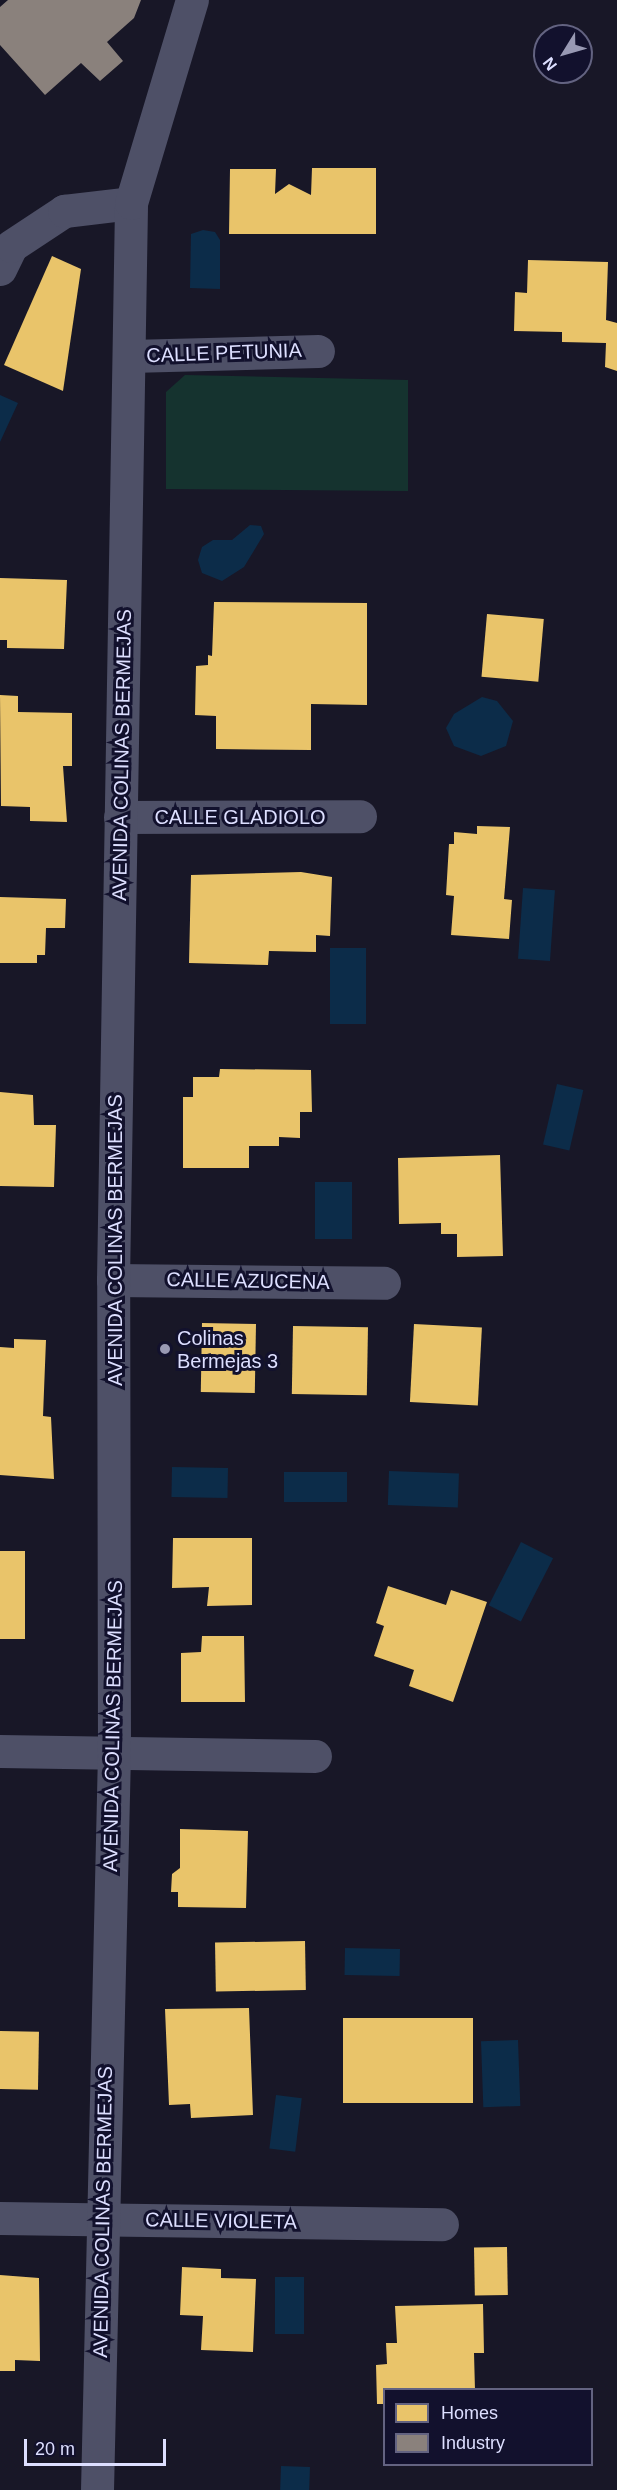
<!DOCTYPE html>
<html>
<head>
<meta charset="utf-8">
<style>
  body { margin:0 }
  #map { position:relative; width:617px; height:2490px; overflow:hidden; background:#181727; font-family:Arial,sans-serif }
  div>[style] { position:absolute }
  .green>* { inset:0; background:#15332f }
  .water>* { inset:0; background:#0c2c49; transform-origin:0 0 }
  .homes>* { inset:0; background:#e9c46a; transform-origin:0 0 }
  .industry>* { inset:0; background:#8a817c }
  .minor>* { height:33px; margin:-16.5px; padding:0 16.5px; transform-origin:16.5px; border-radius:16.5px; background:#4e5067 }
  .tertiary>* { height:33px; margin:-16.5px; padding:0 16.5px; transform-origin:16.5px; border-radius:16.5px; background:#4e5067 }
  .dots>* { width:16px; height:16px; translate:-50% -50%; box-sizing:border-box; border:3px solid #12112d; border-radius:50% }
  span { translate:-50% -50%; white-space:nowrap; text-align:center; line-height:1.15; -webkit-text-stroke:6px #12112d; paint-order:stroke }
  .street-label { font-size:20px; color:#dddfff }
  .poi-label { font-size:20px; color:#dddfff }
  .left { translate:0 -50%; text-align:left }
  .legend { position:absolute; left:383px; top:2388px; width:210px; height:78px; box-sizing:border-box; background:#12112d; border:2px solid #636381; margin:0; padding:8px 10px; list-style:none; font-size:18px; color:#dddfff }
  .legend li { display:flex; align-items:center; gap:12px; height:30px }
  .legend b { width:30px; border:2px solid #636381 }
  .north { position:absolute; left:533px; top:24px; width:60px; height:60px; box-sizing:border-box; background:#12112d; border:2px solid #636381; border-radius:50%; rotate:233deg; font-size:16px; font-weight:700; line-height:24px; text-align:center; color:#dddfff }
  .north::after { content:''; display:block; margin:auto; width:21px; height:27px; background:#9899b3; clip-path:polygon(50% 0,100% 100%,50% 72%,0 100%) }
  .scale { position:absolute; left:24px; top:2439px; width:142px; height:27px; box-sizing:border-box; border:3px solid #dddfff; border-top:0; padding-left:8px; font-size:18px; line-height:21px; white-space:nowrap; color:#dddfff; -webkit-text-stroke:4px #12112d; paint-order:stroke }
</style>
</head>
<body>
<div id="map">
  <div class="green">
    <i style="clip-path:polygon(185px 375px,408px 380px,408px 491px,166px 489px,166px 392px)"></i>
  </div>
  <div class="water">
    <i style="clip-path:polygon(203px 230px,215px 232px,220px 240px,220px 289px,190px 288px,191px 234px)"></i>
    <i style="clip-path:polygon(0 395px,18px 403px,0 442px)"></i>
    <i style="clip-path:polygon(250px 525px,261px 526px,264px 534px,244px 567px,222px 581px,202px 573px,198px 560px,202px 547px,213px 540px,232px 540px)"></i>
    <i style="clip-path:polygon(482px 697px,497px 701px,513px 721px,506px 746px,481px 756px,454px 746px,446px 728px,454px 714px)"></i>
    <i style="left:523px;top:888px;width:32px;height:71px;rotate:4deg"></i>
    <i style="left:330px;top:948px;width:36px;height:76px"></i>
    <i style="left:557px;top:1084px;width:27px;height:62px;rotate:13deg"></i>
    <i style="left:315px;top:1182px;width:37px;height:57px"></i>
    <i style="left:172px;top:1467px;width:56px;height:30px;rotate:1deg"></i>
    <i style="left:389px;top:1471px;width:70px;height:34px;rotate:2deg"></i>
    <i style="left:284px;top:1472px;width:63px;height:30px"></i>
    <i style="left:521px;top:1542px;width:36px;height:71px;rotate:27deg"></i>
    <i style="left:345px;top:1948px;width:55px;height:27px;rotate:1deg"></i>
    <i style="left:518px;top:2040px;width:66px;height:37px;rotate:88deg"></i>
    <i style="left:276px;top:2095px;width:26px;height:54px;rotate:7deg"></i>
    <i style="left:275px;top:2277px;width:29px;height:57px"></i>
    <i style="left:281px;top:2466px;width:29px;height:24px;rotate:2deg"></i>
  </div>
  <div class="homes">
    <i style="clip-path:polygon(312px 168px,376px 168px,376px 234px,229px 234px,230px 169px,276px 169px,275px 194px,289px 184px,311px 195px)"></i>
    <i style="clip-path:polygon(52px 256px,81px 269px,63px 391px,4px 365px)"></i>
    <i style="clip-path:polygon(528px 260px,608px 262px,606px 320px,617px 323px,617px 371px,605px 367px,606px 343px,562px 342px,562px 332px,514px 331px,515px 292px,527px 293px)"></i>
    <i style="clip-path:polygon(0 578px,67px 580px,64px 649px,7px 648px,7px 640px,0 640px)"></i>
    <i style="clip-path:polygon(214px 602px,367px 603px,367px 705px,311px 704px,311px 750px,216px 749px,216px 716px,195px 715px,196px 666px,208px 665px,208px 655px,212px 656px)"></i>
    <i style="left:487px;top:614px;width:57px;height:63px;rotate:5deg"></i>
    <i style="clip-path:polygon(0 695px,18px 696px,18px 712px,72px 713px,72px 766px,63px 766px,67px 822px,30px 821px,30px 807px,1px 806px)"></i>
    <i style="clip-path:polygon(477px 826px,510px 827px,504px 899px,512px 900px,509px 939px,451px 935px,454px 896px,446px 895px,449px 844px,454px 844px,454px 832px,477px 834px)"></i>
    <i style="clip-path:polygon(301px 872px,332px 877px,330px 936px,316px 935px,316px 952px,269px 951px,268px 965px,189px 963px,191px 875px)"></i>
    <i style="clip-path:polygon(0 897px,66px 899px,65px 928px,46px 928px,45px 955px,37px 955px,37px 963px,0 963px)"></i>
    <i style="clip-path:polygon(220px 1069px,311px 1070px,312px 1112px,300px 1112px,300px 1138px,279px 1137px,279px 1146px,249px 1146px,249px 1168px,183px 1168px,183px 1097px,193px 1097px,193px 1077px,219px 1077px)"></i>
    <i style="clip-path:polygon(0 1092px,33px 1095px,34px 1125px,56px 1125px,54px 1187px,0 1186px)"></i>
    <i style="clip-path:polygon(500px 1155px,503px 1256px,457px 1257px,457px 1234px,441px 1234px,441px 1223px,399px 1224px,398px 1158px)"></i>
    <i style="left:202px;top:1323px;width:54px;height:69px;rotate:1deg"></i>
    <i style="left:414px;top:1324px;width:68px;height:78px;rotate:3deg"></i>
    <i style="left:293px;top:1326px;width:75px;height:68px;rotate:1deg"></i>
    <i style="clip-path:polygon(14px 1339px,46px 1340px,43px 1416px,51px 1417px,54px 1479px,0 1475px,0 1347px,14px 1348px)"></i>
    <i style="clip-path:polygon(173px 1538px,252px 1538px,252px 1605px,207px 1606px,209px 1587px,172px 1588px)"></i>
    <i style="left:0;top:1551px;width:25px;height:88px"></i>
    <i style="clip-path:polygon(388px 1586px,446px 1605px,451px 1590px,487px 1602px,453px 1702px,409px 1686px,414px 1670px,374px 1656px,384px 1626px,376px 1623px)"></i>
    <i style="clip-path:polygon(202px 1636px,244px 1636px,245px 1702px,181px 1702px,181px 1653px,201px 1652px)"></i>
    <i style="clip-path:polygon(180px 1829px,248px 1831px,246px 1908px,178px 1907px,178px 1892px,171px 1892px,172px 1874px,180px 1868px)"></i>
    <i style="left:305px;top:1941px;width:49px;height:90px;rotate:89deg"></i>
    <i style="clip-path:polygon(249px 2008px,253px 2115px,191px 2118px,190px 2104px,169px 2105px,165px 2009px)"></i>
    <i style="left:343px;top:2018px;width:130px;height:85px"></i>
    <i style="left:0;top:2031px;width:39px;height:58px;rotate:1deg"></i>
    <i style="left:507px;top:2247px;width:48px;height:33px;rotate:89deg"></i>
    <i style="clip-path:polygon(182px 2267px,221px 2269px,221px 2278px,256px 2279px,253px 2352px,201px 2350px,203px 2316px,180px 2315px)"></i>
    <i style="clip-path:polygon(0 2275px,39px 2278px,40px 2361px,15px 2360px,15px 2371px,0 2371px)"></i>
    <i style="clip-path:polygon(483px 2304px,484px 2353px,474px 2353px,475px 2390px,384px 2390px,384px 2404px,377px 2404px,376px 2365px,387px 2364px,386px 2343px,397px 2343px,395px 2306px)"></i>
  </div>
  <div class="industry">
    <i style="clip-path:polygon(8px 0,141px 0,134px 18px,107px 42px,123px 61px,100px 81px,81px 63px,45px 95px,0 45px,0 7px)"></i>
  </div>
  <div class="minor">
    <i style="left:0;top:269px;width:25px;rotate:-64deg"></i>
    <i style="left:11px;top:246px;width:64px;rotate:-33.4deg"></i>
    <i style="left:64px;top:211px;width:67px;rotate:-6.8deg"></i>
    <i style="left:130px;top:356px;width:188px;rotate:-1.5deg"></i>
    <i style="left:120px;top:817px;width:240px;rotate:-0.2deg"></i>
    <i style="left:113px;top:1280px;width:271px;rotate:0.6deg"></i>
    <i style="left:0;top:1751px;width:315px;rotate:0.9deg"></i>
    <i style="left:0;top:2218px;width:442px;rotate:0.8deg"></i>
  </div>
  <div class="tertiary">
    <i style="left:97px;top:2490px;width:737px;rotate:-88.68deg"></i>
    <i style="left:114px;top:1753px;width:473px;rotate:-90.1deg"></i>
    <i style="left:113px;top:1280px;width:1077px;rotate:-89.04deg"></i>
    <i style="left:131px;top:203px;width:212px;rotate:-73.3deg"></i>
  </div>
  <div class="dots">
    <i style="left:165px;top:1349px;background:#9899b3"></i>
  </div>
  <div class="street-label">
    <span style="left:224px;top:353px;rotate:-2deg">CALLE PETUNIA</span>
    <span style="left:122px;top:755px;rotate:-89deg">AVENIDA COLINAS BERMEJAS</span>
    <span style="left:240px;top:817px">CALLE GLADIOLO</span>
    <span style="left:115px;top:1240px;rotate:-90deg">AVENIDA COLINAS BERMEJAS</span>
    <span style="left:248px;top:1281px;rotate:1deg">CALLE AZUCENA</span>
    <span style="left:113px;top:1726px;rotate:-89deg">AVENIDA COLINAS BERMEJAS</span>
    <span style="left:103px;top:2212px;rotate:-89deg">AVENIDA COLINAS BERMEJAS</span>
    <span style="left:221px;top:2221px;rotate:1deg">CALLE VIOLETA</span>
  </div>
  <div class="poi-label">
    <span class="left" style="left:177px;top:1350px">Colinas<br>Bermejas 3</span>
  </div>
  <ul class="legend">
  <li><b style="height:16px;background:#e9c46a"></b>Homes</li>
  <li><b style="height:16px;background:#8a817c"></b>Industry</li>
  </ul>
  <div class="north">N</div>
  <div class="scale">20 m</div>
</div>
</body>
</html>
